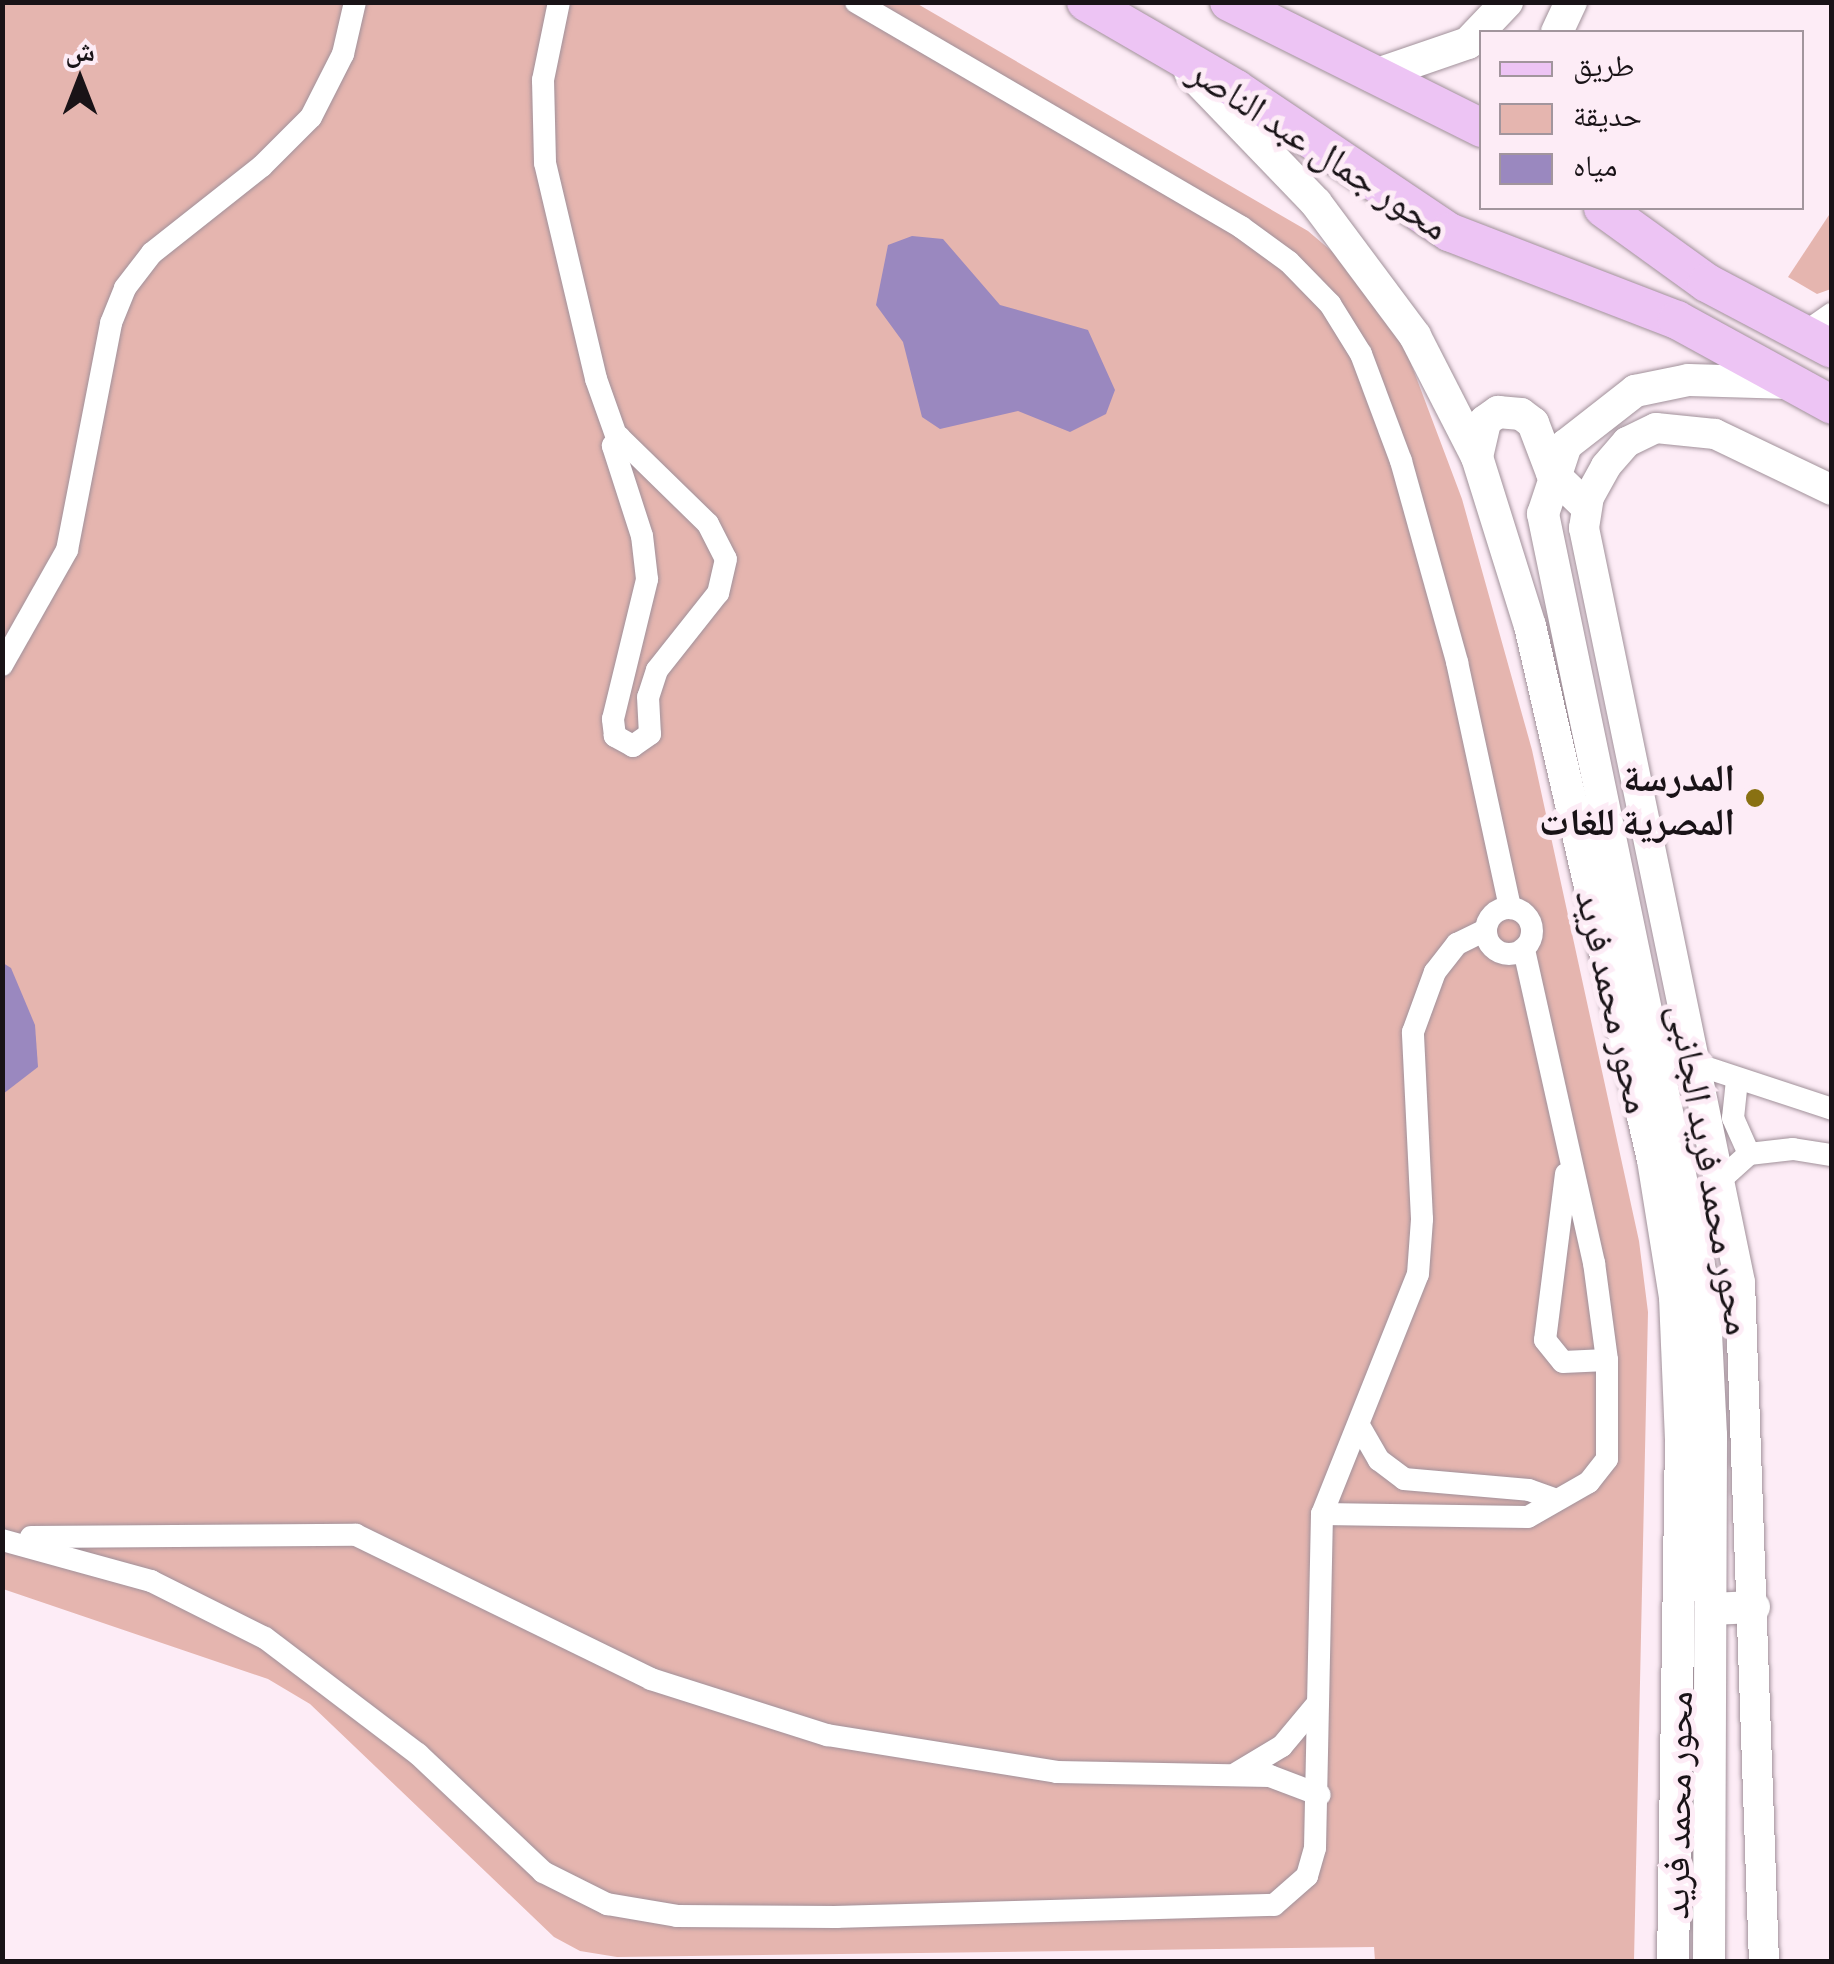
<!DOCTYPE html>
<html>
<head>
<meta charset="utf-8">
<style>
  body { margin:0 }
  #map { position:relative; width:1834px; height:1964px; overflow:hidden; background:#fdecf6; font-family:Commissioner,"Noto Naskh Arabic",sans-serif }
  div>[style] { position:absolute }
  .green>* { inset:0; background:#e5b5af }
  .water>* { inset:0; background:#9a88bf }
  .roads { filter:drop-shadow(0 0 2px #a1919a) drop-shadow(0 0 2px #a1919a) }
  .minor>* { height:22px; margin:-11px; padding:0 11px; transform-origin:11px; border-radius:11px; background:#fff }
  .minor>.ring { margin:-11px; padding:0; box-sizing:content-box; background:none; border:22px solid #fff; border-radius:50% }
  .tertiary>* { height:30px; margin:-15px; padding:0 15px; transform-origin:15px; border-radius:15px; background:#fff }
  .secondary>* { height:32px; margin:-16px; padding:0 16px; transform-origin:16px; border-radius:16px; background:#fff }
  .primary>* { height:38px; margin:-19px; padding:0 19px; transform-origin:19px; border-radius:19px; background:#edc4f4 }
  .dots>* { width:28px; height:28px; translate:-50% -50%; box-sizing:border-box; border:5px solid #fdecf6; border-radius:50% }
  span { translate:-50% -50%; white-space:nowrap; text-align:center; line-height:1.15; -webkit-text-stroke:10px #fdecf6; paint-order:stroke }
  .street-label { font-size:38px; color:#191317 }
  .poi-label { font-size:38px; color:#191317; font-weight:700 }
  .right { translate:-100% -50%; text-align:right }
  .frame { position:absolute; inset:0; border:5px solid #191317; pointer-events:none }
  .legend { position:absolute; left:1479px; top:30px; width:325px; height:180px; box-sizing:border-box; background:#fdecf6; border:2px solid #a2959d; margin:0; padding:12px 18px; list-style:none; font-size:30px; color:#191317 }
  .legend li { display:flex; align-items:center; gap:20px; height:50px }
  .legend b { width:50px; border:2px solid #a2959d }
  .north { position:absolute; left:30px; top:30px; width:100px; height:100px; -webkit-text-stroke:8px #fdecf6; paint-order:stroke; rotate:0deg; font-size:28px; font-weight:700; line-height:40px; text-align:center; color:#191317 }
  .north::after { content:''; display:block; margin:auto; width:35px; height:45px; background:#191317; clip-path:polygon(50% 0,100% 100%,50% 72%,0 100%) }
</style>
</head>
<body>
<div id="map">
  <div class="green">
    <i style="clip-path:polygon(2px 3px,916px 3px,1308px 231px,1355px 271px,1401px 337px,1462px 499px,1532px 750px,1639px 1241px,1648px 1312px,1634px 1961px,1375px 1961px,1374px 1947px,617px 1957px,580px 1951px,554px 1937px,310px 1704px,268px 1679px,3px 1589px)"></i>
    <i style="clip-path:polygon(1831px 212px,1831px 289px,1817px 294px,1788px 277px)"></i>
  </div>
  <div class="water">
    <i style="clip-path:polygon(912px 236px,943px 239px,1000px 305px,1088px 330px,1115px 390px,1106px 414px,1070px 432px,1018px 411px,940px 429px,922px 417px,903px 342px,876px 305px,888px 245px)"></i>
    <i style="clip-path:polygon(3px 963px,11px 968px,35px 1025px,38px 1067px,3px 1094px)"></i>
  </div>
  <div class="roads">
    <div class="minor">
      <i style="left:559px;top:2px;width:80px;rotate:101.6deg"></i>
      <i style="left:543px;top:80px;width:83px;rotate:88.6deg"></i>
      <i style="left:545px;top:163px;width:222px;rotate:76.7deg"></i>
      <i style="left:596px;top:379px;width:63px;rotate:70.4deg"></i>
      <i style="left:856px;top:2px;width:446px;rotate:30.3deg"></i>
      <i style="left:1241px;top:227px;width:59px;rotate:36.1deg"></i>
      <i style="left:1289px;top:262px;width:59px;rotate:45.7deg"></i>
      <i style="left:1330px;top:304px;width:59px;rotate:58.2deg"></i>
      <i style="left:1361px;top:354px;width:114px;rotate:69.5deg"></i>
      <i style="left:1401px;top:461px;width:209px;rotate:74.4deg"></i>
      <i style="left:1457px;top:662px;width:252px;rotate:77.8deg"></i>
      <i style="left:1803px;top:334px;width:35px;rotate:-35deg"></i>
      <i style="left:619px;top:437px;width:124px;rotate:44.3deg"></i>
      <i style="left:708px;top:524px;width:39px;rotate:63deg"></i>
      <i style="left:726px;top:559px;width:35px;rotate:103deg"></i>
      <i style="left:718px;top:593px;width:98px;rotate:128.4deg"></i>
      <i style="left:657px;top:670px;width:28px;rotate:108deg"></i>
      <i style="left:648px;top:697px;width:37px;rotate:87deg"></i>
      <i style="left:650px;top:734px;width:21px;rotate:145deg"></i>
      <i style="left:633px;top:746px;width:21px;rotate:-151deg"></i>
      <i style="left:615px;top:736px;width:17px;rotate:-97deg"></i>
      <i style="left:613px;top:719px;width:144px;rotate:-76.3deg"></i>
      <i style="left:647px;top:579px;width:43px;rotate:-96.6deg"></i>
      <i style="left:642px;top:536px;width:95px;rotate:-107.9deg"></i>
      <i style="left:613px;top:446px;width:11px;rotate:-56deg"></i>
      <i style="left:2px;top:665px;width:132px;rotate:-60.5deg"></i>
      <i style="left:67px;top:550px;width:231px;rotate:-79deg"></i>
      <i style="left:111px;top:323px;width:38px;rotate:-68deg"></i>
      <i style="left:125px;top:288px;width:44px;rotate:-52.4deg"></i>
      <i style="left:152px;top:253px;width:140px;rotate:-38.3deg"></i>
      <i style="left:262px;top:166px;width:69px;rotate:-45deg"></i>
      <i style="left:311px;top:117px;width:71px;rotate:-63.1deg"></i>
      <i style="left:343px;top:54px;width:53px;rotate:-77deg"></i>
      <i class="ring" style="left:1486px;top:908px;width:24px;height:24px"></i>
      <i style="left:1659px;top:1052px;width:182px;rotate:18.2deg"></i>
      <i style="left:1737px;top:1080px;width:38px;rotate:96deg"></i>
      <i style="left:1733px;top:1118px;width:39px;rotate:66deg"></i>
      <i style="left:1566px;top:1174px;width:167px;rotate:97.2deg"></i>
      <i style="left:1545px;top:1340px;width:28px;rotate:51deg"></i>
      <i style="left:1563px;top:1362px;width:44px;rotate:-2.6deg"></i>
      <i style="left:1694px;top:1218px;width:45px;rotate:-56deg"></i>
      <i style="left:1719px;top:1181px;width:40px;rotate:-42deg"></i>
      <i style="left:1749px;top:1154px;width:44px;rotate:-6.5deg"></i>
      <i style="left:1793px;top:1149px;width:39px;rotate:9deg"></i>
      <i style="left:1361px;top:1429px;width:36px;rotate:60deg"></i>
      <i style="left:1379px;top:1460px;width:31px;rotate:37deg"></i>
      <i style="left:1404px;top:1479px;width:125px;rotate:5deg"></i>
      <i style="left:1529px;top:1490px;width:29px;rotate:20deg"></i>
      <i style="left:1322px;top:1514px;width:206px;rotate:0.8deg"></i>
      <i style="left:1528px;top:1517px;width:70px;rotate:-29.8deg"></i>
      <i style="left:1589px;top:1482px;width:29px;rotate:-52deg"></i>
      <i style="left:1607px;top:1459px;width:99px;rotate:-90deg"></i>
      <i style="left:1607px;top:1360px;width:98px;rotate:-97.6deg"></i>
      <i style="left:1594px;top:1263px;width:322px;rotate:-102.6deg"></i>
      <i style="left:31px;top:1537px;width:325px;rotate:-0.4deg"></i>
      <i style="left:356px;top:1535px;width:328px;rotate:26deg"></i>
      <i style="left:651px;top:1679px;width:185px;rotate:17.7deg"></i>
      <i style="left:827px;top:1735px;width:233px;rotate:9.1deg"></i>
      <i style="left:1057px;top:1772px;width:213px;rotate:1.1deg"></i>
      <i style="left:1270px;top:1776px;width:53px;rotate:20.8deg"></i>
      <i style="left:2px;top:1540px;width:155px;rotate:15.4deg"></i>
      <i style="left:151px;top:1581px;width:127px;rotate:26.6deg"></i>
      <i style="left:265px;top:1638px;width:192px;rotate:37.2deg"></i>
      <i style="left:418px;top:1754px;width:172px;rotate:43.3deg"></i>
      <i style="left:543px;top:1872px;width:72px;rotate:26.6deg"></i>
      <i style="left:607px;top:1904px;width:71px;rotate:9.7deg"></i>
      <i style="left:677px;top:1916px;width:159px;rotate:0.4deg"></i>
      <i style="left:836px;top:1917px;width:438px;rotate:-1.6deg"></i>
      <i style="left:1274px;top:1905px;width:44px;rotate:-41.3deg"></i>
      <i style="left:1307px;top:1876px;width:29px;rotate:-74deg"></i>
      <i style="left:1315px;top:1848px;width:334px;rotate:-88.8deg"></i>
      <i style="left:1322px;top:1514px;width:258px;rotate:-68.2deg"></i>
      <i style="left:1418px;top:1274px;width:55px;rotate:-85.8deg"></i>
      <i style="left:1422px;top:1219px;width:187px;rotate:-92.8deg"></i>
      <i style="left:1413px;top:1032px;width:64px;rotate:-69.9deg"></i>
      <i style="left:1435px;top:972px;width:36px;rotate:-52deg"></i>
      <i style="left:1457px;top:944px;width:32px;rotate:-26deg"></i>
      <i style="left:1237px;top:1773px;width:52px;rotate:-31deg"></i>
      <i style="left:1282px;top:1746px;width:56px;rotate:-50.1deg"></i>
    </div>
    <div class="tertiary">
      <i style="left:1764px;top:1962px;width:680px;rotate:-92.02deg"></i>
      <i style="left:1740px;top:1282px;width:770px;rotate:-101.69deg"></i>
      <i style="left:1584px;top:528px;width:31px;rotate:-81deg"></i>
      <i style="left:1589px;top:497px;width:35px;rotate:-61deg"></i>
      <i style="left:1606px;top:466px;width:32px;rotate:-49deg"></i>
      <i style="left:1627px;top:442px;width:32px;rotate:-26deg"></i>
      <i style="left:1656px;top:428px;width:59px;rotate:5.8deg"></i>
      <i style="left:1715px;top:434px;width:130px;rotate:25.6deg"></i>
    </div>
    <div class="secondary">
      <i style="left:1557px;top:32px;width:33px;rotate:-65deg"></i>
      <i style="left:1190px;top:72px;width:182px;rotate:46.1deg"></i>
      <i style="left:1316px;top:203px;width:166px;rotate:53.3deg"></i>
      <i style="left:1415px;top:336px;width:136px;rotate:62.9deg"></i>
      <i style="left:1477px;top:457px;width:177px;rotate:72.6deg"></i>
      <i style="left:1530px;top:626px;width:548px;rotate:77.03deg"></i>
      <i style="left:1653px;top:1160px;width:139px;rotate:80.9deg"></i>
      <i style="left:1675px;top:1297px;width:141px;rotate:87.6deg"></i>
      <i style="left:1681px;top:1438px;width:524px;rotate:90.87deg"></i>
      <i style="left:1372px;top:76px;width:102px;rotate:-19deg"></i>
      <i style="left:1468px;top:43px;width:57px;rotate:-46.4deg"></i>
      <i style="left:1477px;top:457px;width:37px;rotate:-77deg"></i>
      <i style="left:1485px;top:421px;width:16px;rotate:-35deg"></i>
      <i style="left:1498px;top:412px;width:23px;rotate:5deg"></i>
      <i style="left:1521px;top:414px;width:15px;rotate:37deg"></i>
      <i style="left:1533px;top:423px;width:53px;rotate:69.2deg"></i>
      <i style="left:1552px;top:473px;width:47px;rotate:44.1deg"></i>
      <i style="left:1711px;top:1609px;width:43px;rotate:-2.7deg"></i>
      <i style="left:1709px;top:1962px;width:527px;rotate:-89.78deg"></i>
      <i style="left:1711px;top:1435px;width:145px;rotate:-92.8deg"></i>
      <i style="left:1704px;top:1290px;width:793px;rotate:-101.72deg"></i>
      <i style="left:1543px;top:514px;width:73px;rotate:-71.6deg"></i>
      <i style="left:1566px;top:445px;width:88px;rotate:-38deg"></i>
      <i style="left:1635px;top:391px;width:54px;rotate:-11.7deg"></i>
      <i style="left:1688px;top:380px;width:104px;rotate:1.7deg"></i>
    </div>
    <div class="primary">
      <i style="left:1086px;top:2px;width:173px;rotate:30.1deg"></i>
      <i style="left:1236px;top:89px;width:257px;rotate:33.9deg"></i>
      <i style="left:1449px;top:232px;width:244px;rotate:21.1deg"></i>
      <i style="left:1677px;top:320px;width:177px;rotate:28.7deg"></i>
      <i style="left:1229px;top:2px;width:283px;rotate:26.5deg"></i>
      <i style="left:1603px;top:208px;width:128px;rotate:35.8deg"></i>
      <i style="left:1707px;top:283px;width:141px;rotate:27.8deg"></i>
    </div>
  </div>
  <div class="dots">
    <i style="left:1755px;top:798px;background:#897112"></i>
  </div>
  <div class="street-label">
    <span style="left:1320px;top:147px;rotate:33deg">محور جمال عبد الناصر</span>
    <span style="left:1616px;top:1001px;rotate:77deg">محور محمد فريد</span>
    <span style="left:1713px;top:1169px;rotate:80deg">محور محمد فريد الجانبى</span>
    <span style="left:1675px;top:1805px;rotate:-89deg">محور محمد فريد</span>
  </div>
  <div class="poi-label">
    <span class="right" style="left:1735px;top:798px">المدرسة<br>المصرية للغات</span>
  </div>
  <div class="frame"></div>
  <ul class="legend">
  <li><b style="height:12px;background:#edc4f4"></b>طريق</li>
  <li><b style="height:28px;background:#e5b5af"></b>حديقة</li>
  <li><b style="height:28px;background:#9a88bf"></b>مياه</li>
  </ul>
  <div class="north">ش</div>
</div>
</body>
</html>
